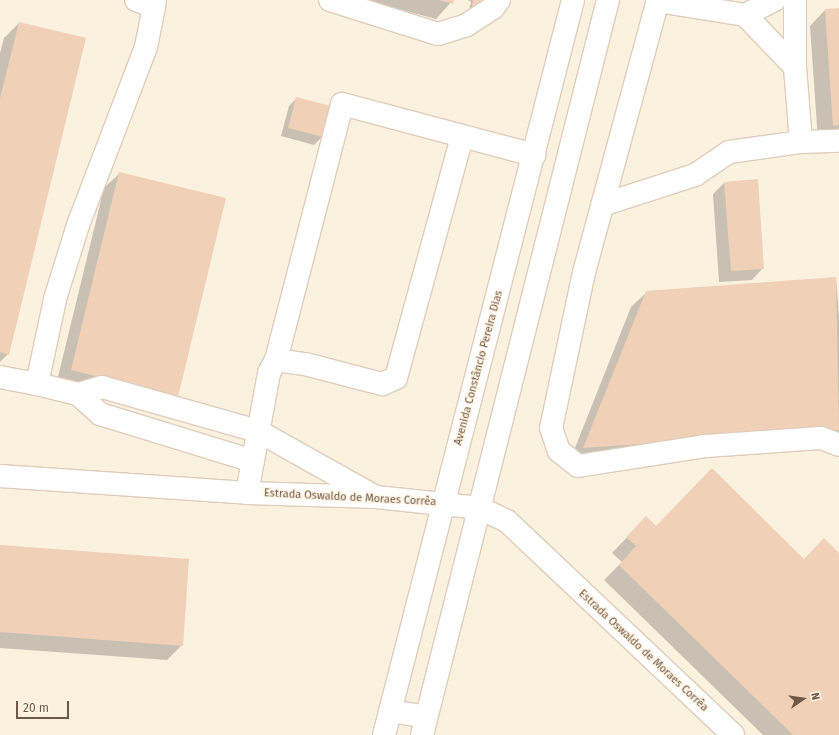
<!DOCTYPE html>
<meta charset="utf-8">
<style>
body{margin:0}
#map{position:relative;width:839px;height:735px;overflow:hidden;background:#fbf1df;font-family:"Fira Sans",sans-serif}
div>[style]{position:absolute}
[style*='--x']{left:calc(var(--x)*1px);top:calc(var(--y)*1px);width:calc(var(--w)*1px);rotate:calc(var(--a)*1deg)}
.shadow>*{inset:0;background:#0003}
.building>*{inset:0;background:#f0d0b7}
.roads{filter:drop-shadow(1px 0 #dfcdbb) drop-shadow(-1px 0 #dfcdbb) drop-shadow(0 1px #dfcdbb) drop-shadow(0 -1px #dfcdbb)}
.minor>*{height:22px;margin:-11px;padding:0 11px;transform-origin:11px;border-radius:11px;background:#fff}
span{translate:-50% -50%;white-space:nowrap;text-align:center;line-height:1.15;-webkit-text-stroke:3px #fff5e4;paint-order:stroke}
.street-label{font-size:11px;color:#705848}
.north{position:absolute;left:783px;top:679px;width:40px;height:40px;-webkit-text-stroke:3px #fff5e4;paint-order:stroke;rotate:77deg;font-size:11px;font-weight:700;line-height:16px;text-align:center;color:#705848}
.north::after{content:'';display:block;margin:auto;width:14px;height:18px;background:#705848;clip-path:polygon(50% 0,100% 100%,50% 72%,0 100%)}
.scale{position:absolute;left:16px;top:701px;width:53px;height:18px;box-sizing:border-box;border:2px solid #705848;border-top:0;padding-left:5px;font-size:12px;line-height:14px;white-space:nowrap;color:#705848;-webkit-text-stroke:3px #fff5e4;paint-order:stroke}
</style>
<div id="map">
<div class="shadow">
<i style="clip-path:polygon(364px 0,453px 0,436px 19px)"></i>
<i style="clip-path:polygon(468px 0,492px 0,480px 13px,469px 10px,471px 2px)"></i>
<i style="clip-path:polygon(839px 9px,839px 139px,818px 141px,810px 26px,825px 10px)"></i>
<i style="clip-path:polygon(19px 23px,8px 354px,0 362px,0 53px,4px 38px)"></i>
<i style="clip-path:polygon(297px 98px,329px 107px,322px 137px,314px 145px,281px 136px,289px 106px)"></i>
<i style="clip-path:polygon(120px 173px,177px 396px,56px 385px,104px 188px)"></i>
<i style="clip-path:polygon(725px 182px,763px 268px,752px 280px,719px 282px,713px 194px)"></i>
<i style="clip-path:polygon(836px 278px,839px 316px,839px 436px,569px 463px,631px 307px,647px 292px)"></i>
<i style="clip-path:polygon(656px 527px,804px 560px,839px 554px,839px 735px,763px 735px,604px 580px,622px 562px,612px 553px,631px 533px)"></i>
<i style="clip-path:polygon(0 546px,182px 645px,167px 660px,0 648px)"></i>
</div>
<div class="building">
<i style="clip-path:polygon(439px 0,454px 0,453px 4px)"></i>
<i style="clip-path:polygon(473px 0,487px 0,485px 10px,472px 6px)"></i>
<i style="clip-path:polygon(839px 8px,839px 125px,833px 126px,825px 9px)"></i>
<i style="clip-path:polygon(19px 22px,86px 38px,9px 355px,0 352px,0 98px)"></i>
<i style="clip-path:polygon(296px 97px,331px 106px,323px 137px,288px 128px)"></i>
<i style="clip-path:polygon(119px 172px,226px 198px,178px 397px,71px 370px)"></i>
<i style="clip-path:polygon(758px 179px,764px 269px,731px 271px,724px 182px)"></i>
<i style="clip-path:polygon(836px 277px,839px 430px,583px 448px,646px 291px)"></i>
<i style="clip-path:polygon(712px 468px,804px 559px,824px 538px,839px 553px,839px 735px,793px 735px,619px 565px,636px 546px,626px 537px,646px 516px,656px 526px)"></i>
<i style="clip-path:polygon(0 545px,189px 559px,183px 646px,0 632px)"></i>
</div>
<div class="roads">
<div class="minor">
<i style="--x:136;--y:0;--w:19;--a:21"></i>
<i style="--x:154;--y:7;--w:7;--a:-82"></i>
<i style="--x:330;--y:0;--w:113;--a:17.5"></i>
<i style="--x:438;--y:34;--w:28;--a:-17"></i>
<i style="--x:465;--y:26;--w:33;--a:-33"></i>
<i style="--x:493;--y:8;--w:10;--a:-53"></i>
<i style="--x:658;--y:0;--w:282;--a:105.2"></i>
<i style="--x:584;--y:272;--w:159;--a:101.9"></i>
<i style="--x:551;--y:428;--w:24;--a:71"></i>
<i style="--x:559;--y:451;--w:24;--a:38"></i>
<i style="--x:578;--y:466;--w:130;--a:-8.9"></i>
<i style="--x:706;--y:446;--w:115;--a:-4"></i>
<i style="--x:821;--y:438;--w:19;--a:21"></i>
<i style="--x:657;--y:1;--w:89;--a:9"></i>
<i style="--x:745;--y:15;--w:33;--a:-27"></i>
<i style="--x:745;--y:15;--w:72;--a:46.1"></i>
<i style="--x:801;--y:142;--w:38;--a:-2"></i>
<i style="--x:602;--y:205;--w:98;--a:-17.9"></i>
<i style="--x:695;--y:175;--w:41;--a:-34.1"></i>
<i style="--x:729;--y:152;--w:73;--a:-7.9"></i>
<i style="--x:801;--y:142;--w:75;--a:-94.6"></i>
<i style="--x:795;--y:67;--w:67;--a:-90"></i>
<i style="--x:276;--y:360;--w:264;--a:-75.5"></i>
<i style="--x:342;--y:104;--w:199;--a:14.9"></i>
<i style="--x:0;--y:377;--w:38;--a:11"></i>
<i style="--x:37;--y:384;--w:87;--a:-78"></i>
<i style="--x:55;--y:299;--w:77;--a:-72.7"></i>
<i style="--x:78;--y:225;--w:191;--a:-69.1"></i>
<i style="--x:146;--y:47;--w:41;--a:-78.7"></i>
<i style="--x:37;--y:384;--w:42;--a:13.7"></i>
<i style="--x:78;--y:394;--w:25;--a:-16"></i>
<i style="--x:102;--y:387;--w:162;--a:15.8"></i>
<i style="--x:258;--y:431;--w:133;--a:29.3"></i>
<i style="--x:78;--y:394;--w:30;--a:42"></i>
<i style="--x:100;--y:414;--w:160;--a:17.1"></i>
<i style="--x:0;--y:476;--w:248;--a:3.9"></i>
<i style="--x:247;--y:493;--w:129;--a:1.8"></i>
<i style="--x:376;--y:497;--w:105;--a:6"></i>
<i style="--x:480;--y:508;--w:30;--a:26"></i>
<i style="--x:507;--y:521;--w:311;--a:43.4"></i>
<i style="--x:247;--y:493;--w:122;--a:-79.6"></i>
<i style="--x:269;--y:373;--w:15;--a:-62"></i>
<i style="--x:276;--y:360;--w:29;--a:8"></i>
<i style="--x:305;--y:364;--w:80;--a:14.6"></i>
<i style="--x:382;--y:384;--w:15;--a:-23"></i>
<i style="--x:396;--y:378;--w:251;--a:-74.7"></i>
<i style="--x:390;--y:711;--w:36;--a:9"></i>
<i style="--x:384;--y:735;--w:759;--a:-75.58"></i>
<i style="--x:422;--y:735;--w:758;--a:-75.8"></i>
</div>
</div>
<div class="street-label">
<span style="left:479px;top:368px;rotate:-75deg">Avenida Constâncio Pereira Dias</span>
<span style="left:350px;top:498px;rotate:3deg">Estrada Oswaldo de Moraes Corrêa</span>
<span style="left:643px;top:651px;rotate:43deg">Estrada Oswaldo de Moraes Corrêa</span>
</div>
<div class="north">N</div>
<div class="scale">20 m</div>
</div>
